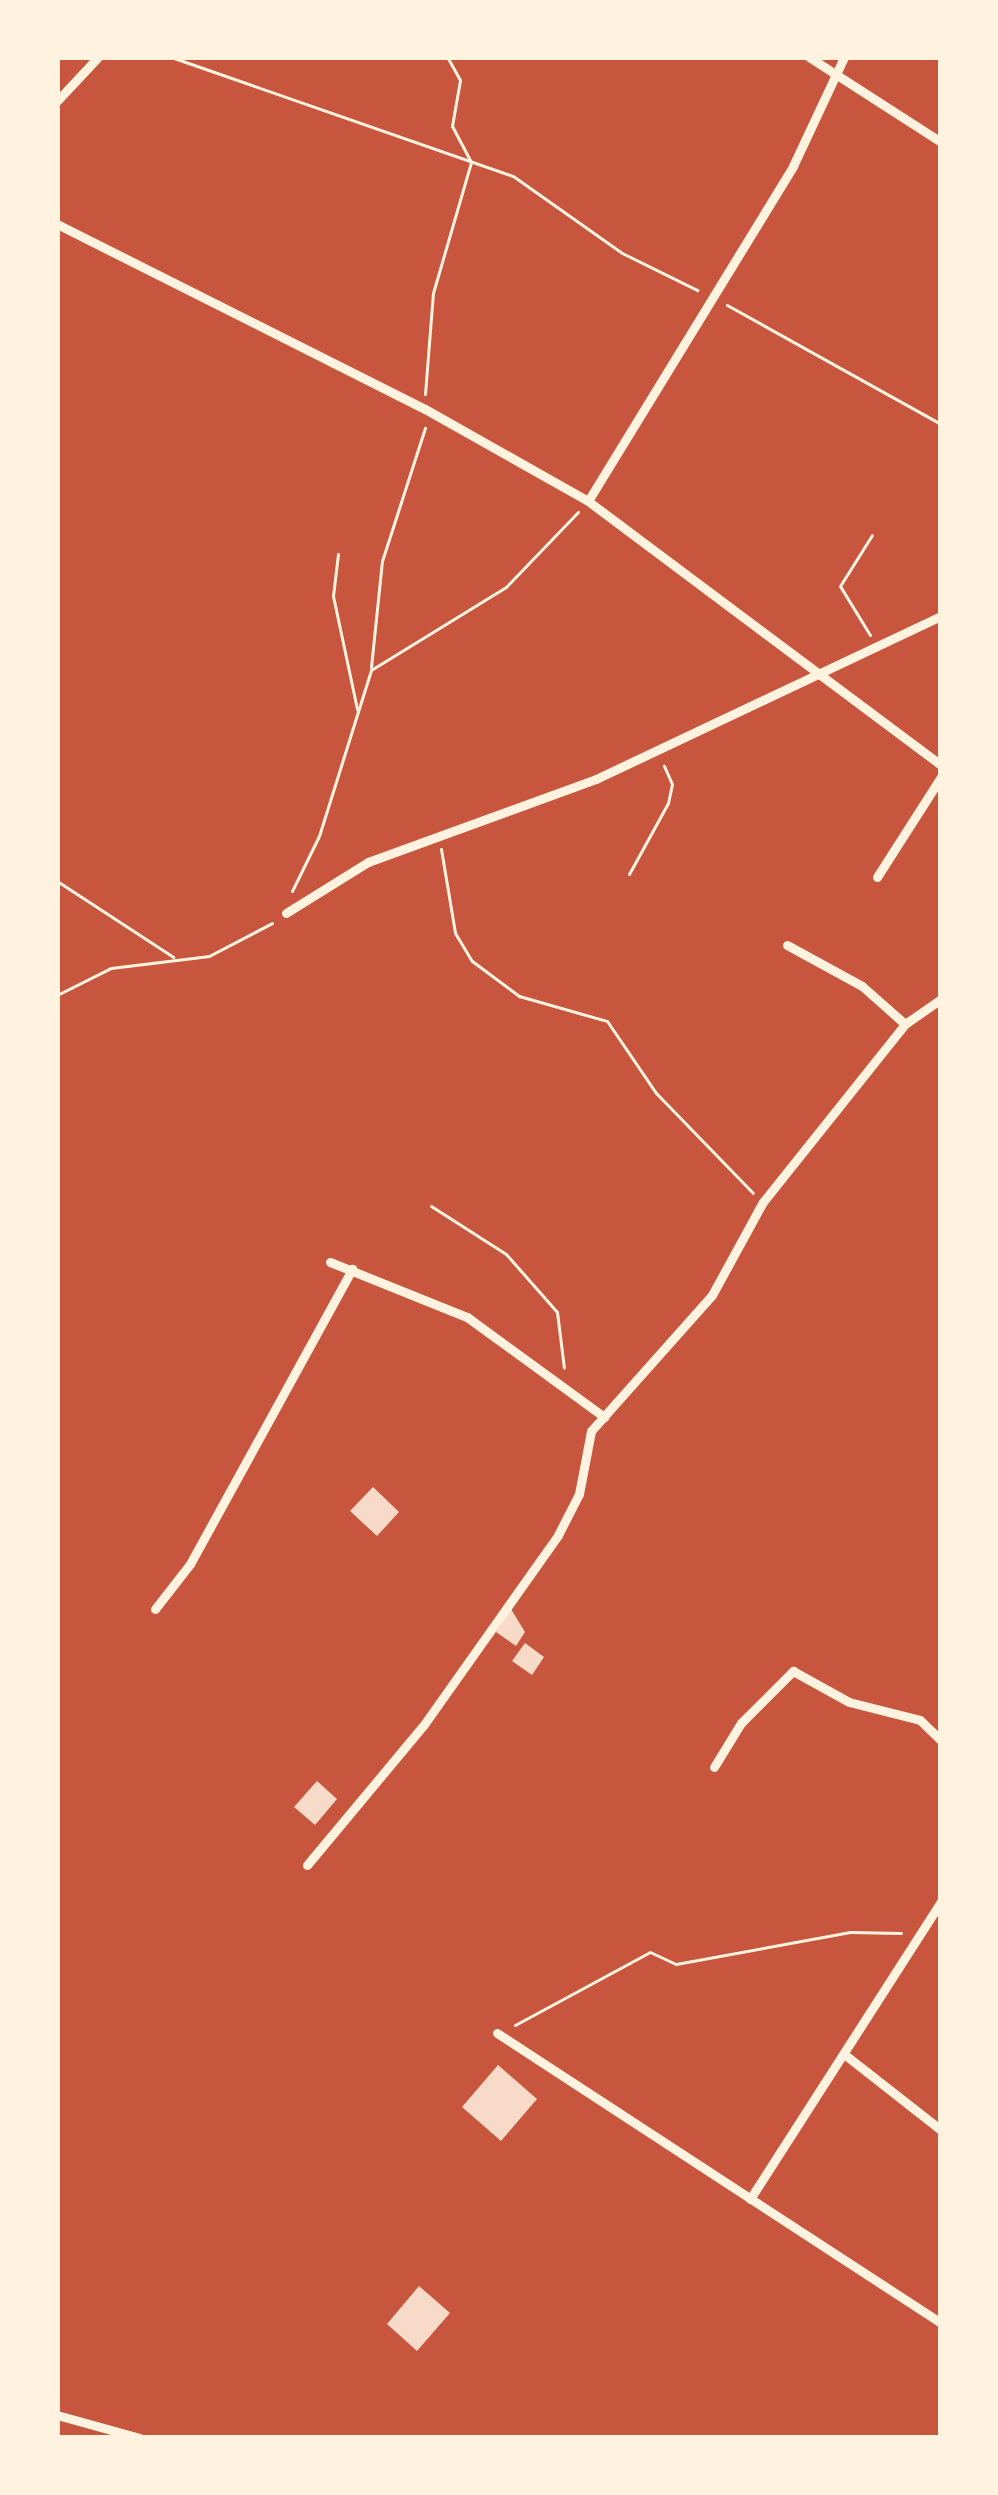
<!DOCTYPE html>
<style>
body{margin:0}
#map{position:relative;width:998px;height:2495px;overflow:hidden;background:#c8553d;font-family:"Fira Sans Condensed",sans-serif}
div>[style]{position:absolute}
[style*='--x']{left:calc(var(--x)*1px);top:calc(var(--y)*1px);width:calc(var(--w)*1px);rotate:calc(var(--a)*1deg)}
.building>*{inset:0;background:#f7dbc8}
.path>*{height:3px;margin:-1.5px;padding:0 1.5px;transform-origin:1.5px;border-radius:1.5px;background:#fff3e0}
.minor>*{height:9px;margin:-4.5px;padding:0 4.5px;transform-origin:4.5px;border-radius:4.5px;background:#fff3e0}
span{translate:-50% -50%;white-space:nowrap;text-align:center;line-height:1.15;-webkit-text-stroke:12px #fff3e0;paint-order:stroke}
.frame{position:absolute;inset:0;border:60px solid #fff3e0;pointer-events:none}
</style>
<div id="map">
<div class="building">
<i style="clip-path:polygon(373px 1487px,399px 1512px,377px 1536px,350px 1511px)"></i>
<i style="clip-path:polygon(511px 1609px,525px 1632px,516px 1646px,496px 1632px)"></i>
<i style="clip-path:polygon(525px 1643px,544px 1657px,532px 1675px,512px 1661px)"></i>
<i style="clip-path:polygon(317px 1781px,337px 1799px,315px 1825px,294px 1807px)"></i>
<i style="clip-path:polygon(498px 2065px,537px 2099px,501px 2141px,462px 2107px)"></i>
<i style="clip-path:polygon(419px 2286px,450px 2313px,417px 2351px,387px 2324px)"></i>
</div>
<div class="path">
<i style="--x:171;--y:57;--w:362;--a:19.2"></i>
<i style="--x:513;--y:176;--w:133;--a:35.2"></i>
<i style="--x:622;--y:253;--w:84;--a:26.3"></i>
<i style="--x:727;--y:305;--w:245;--a:29.1"></i>
<i style="--x:425;--y:394;--w:101;--a:-85.5"></i>
<i style="--x:433;--y:293;--w:136;--a:-73.8"></i>
<i style="--x:471;--y:162;--w:41;--a:-117.8"></i>
<i style="--x:452;--y:126;--w:47;--a:-80.1"></i>
<i style="--x:460;--y:80;--w:26;--a:-119"></i>
<i style="--x:338;--y:554;--w:42;--a:96.8"></i>
<i style="--x:333;--y:596;--w:116;--a:78"></i>
<i style="--x:870;--y:635;--w:57;--a:-121.5"></i>
<i style="--x:840;--y:586;--w:60;--a:-57.9"></i>
<i style="--x:371;--y:667;--w:107;--a:-84.1"></i>
<i style="--x:382;--y:561;--w:140;--a:-72.1"></i>
<i style="--x:441;--y:849;--w:85;--a:80.5"></i>
<i style="--x:455;--y:933;--w:33;--a:59"></i>
<i style="--x:472;--y:961;--w:59;--a:36.7"></i>
<i style="--x:519;--y:996;--w:91;--a:15.9"></i>
<i style="--x:607;--y:1021;--w:87;--a:55.8"></i>
<i style="--x:656;--y:1093;--w:139;--a:45.9"></i>
<i style="--x:629;--y:874;--w:81;--a:-61.2"></i>
<i style="--x:668;--y:803;--w:19;--a:-78"></i>
<i style="--x:672;--y:784;--w:20;--a:-114"></i>
<i style="--x:57;--y:881;--w:139;--a:33.2"></i>
<i style="--x:292;--y:891;--w:61;--a:-63.9"></i>
<i style="--x:319;--y:836;--w:174;--a:-72.6"></i>
<i style="--x:371;--y:670;--w:158;--a:-31.6"></i>
<i style="--x:506;--y:587;--w:104;--a:-46.2"></i>
<i style="--x:57;--y:995;--w:60;--a:-26.6"></i>
<i style="--x:111;--y:968;--w:99;--a:-7"></i>
<i style="--x:209;--y:956;--w:71;--a:-27.6"></i>
<i style="--x:431;--y:1206;--w:89;--a:32.6"></i>
<i style="--x:506;--y:1254;--w:77;--a:48.7"></i>
<i style="--x:557;--y:1312;--w:56;--a:82.9"></i>
<i style="--x:515;--y:2025;--w:153;--a:-28.4"></i>
<i style="--x:650;--y:1952;--w:29;--a:25"></i>
<i style="--x:676;--y:1964;--w:177;--a:-10.4"></i>
<i style="--x:850;--y:1932;--w:51;--a:1.1"></i>
</div>
<div class="minor">
<i style="--x:809;--y:57;--w:157;--a:32.8"></i>
<i style="--x:57;--y:101;--w:60;--a:-47"></i>
<i style="--x:57;--y:224;--w:412;--a:26.7"></i>
<i style="--x:425;--y:409;--w:187;--a:29.4"></i>
<i style="--x:588;--y:501;--w:441;--a:36.8"></i>
<i style="--x:588;--y:501;--w:393;--a:-58.5"></i>
<i style="--x:793;--y:166;--w:120;--a:-64.9"></i>
<i style="--x:877;--y:877;--w:119;--a:-57.4"></i>
<i style="--x:286;--y:913;--w:97;--a:-31.9"></i>
<i style="--x:368;--y:862;--w:243;--a:-20"></i>
<i style="--x:596;--y:779;--w:382;--a:-25.3"></i>
<i style="--x:787;--y:945;--w:85;--a:28.7"></i>
<i style="--x:862;--y:986;--w:57;--a:41.5"></i>
<i style="--x:330;--y:1262;--w:148;--a:21.9"></i>
<i style="--x:467;--y:1317;--w:170;--a:36.1"></i>
<i style="--x:155;--y:1609;--w:57;--a:-52.1"></i>
<i style="--x:190;--y:1564;--w:337;--a:-61.2"></i>
<i style="--x:714;--y:1767;--w:52;--a:-58.5"></i>
<i style="--x:741;--y:1723;--w:74;--a:-45"></i>
<i style="--x:793;--y:1671;--w:64;--a:29"></i>
<i style="--x:849;--y:1702;--w:73;--a:14.2"></i>
<i style="--x:920;--y:1720;--w:29;--a:44"></i>
<i style="--x:307;--y:1865;--w:181;--a:-50.2"></i>
<i style="--x:423;--y:1726;--w:234;--a:-54.7"></i>
<i style="--x:558;--y:1535;--w:46;--a:-62.9"></i>
<i style="--x:579;--y:1494;--w:64;--a:-79.2"></i>
<i style="--x:591;--y:1431;--w:182;--a:-48.3"></i>
<i style="--x:712;--y:1295;--w:106;--a:-61.3"></i>
<i style="--x:763;--y:1202;--w:228;--a:-51.4"></i>
<i style="--x:905;--y:1024;--w:44;--a:-34.8"></i>
<i style="--x:497;--y:2033;--w:530;--a:33.15"></i>
<i style="--x:844;--y:2054;--w:123;--a:38.1"></i>
<i style="--x:750;--y:2199;--w:354;--a:-57.3"></i>
<i style="--x:57;--y:2415;--w:86;--a:15.5"></i>
</div>
<div class="frame"></div>
</div>
